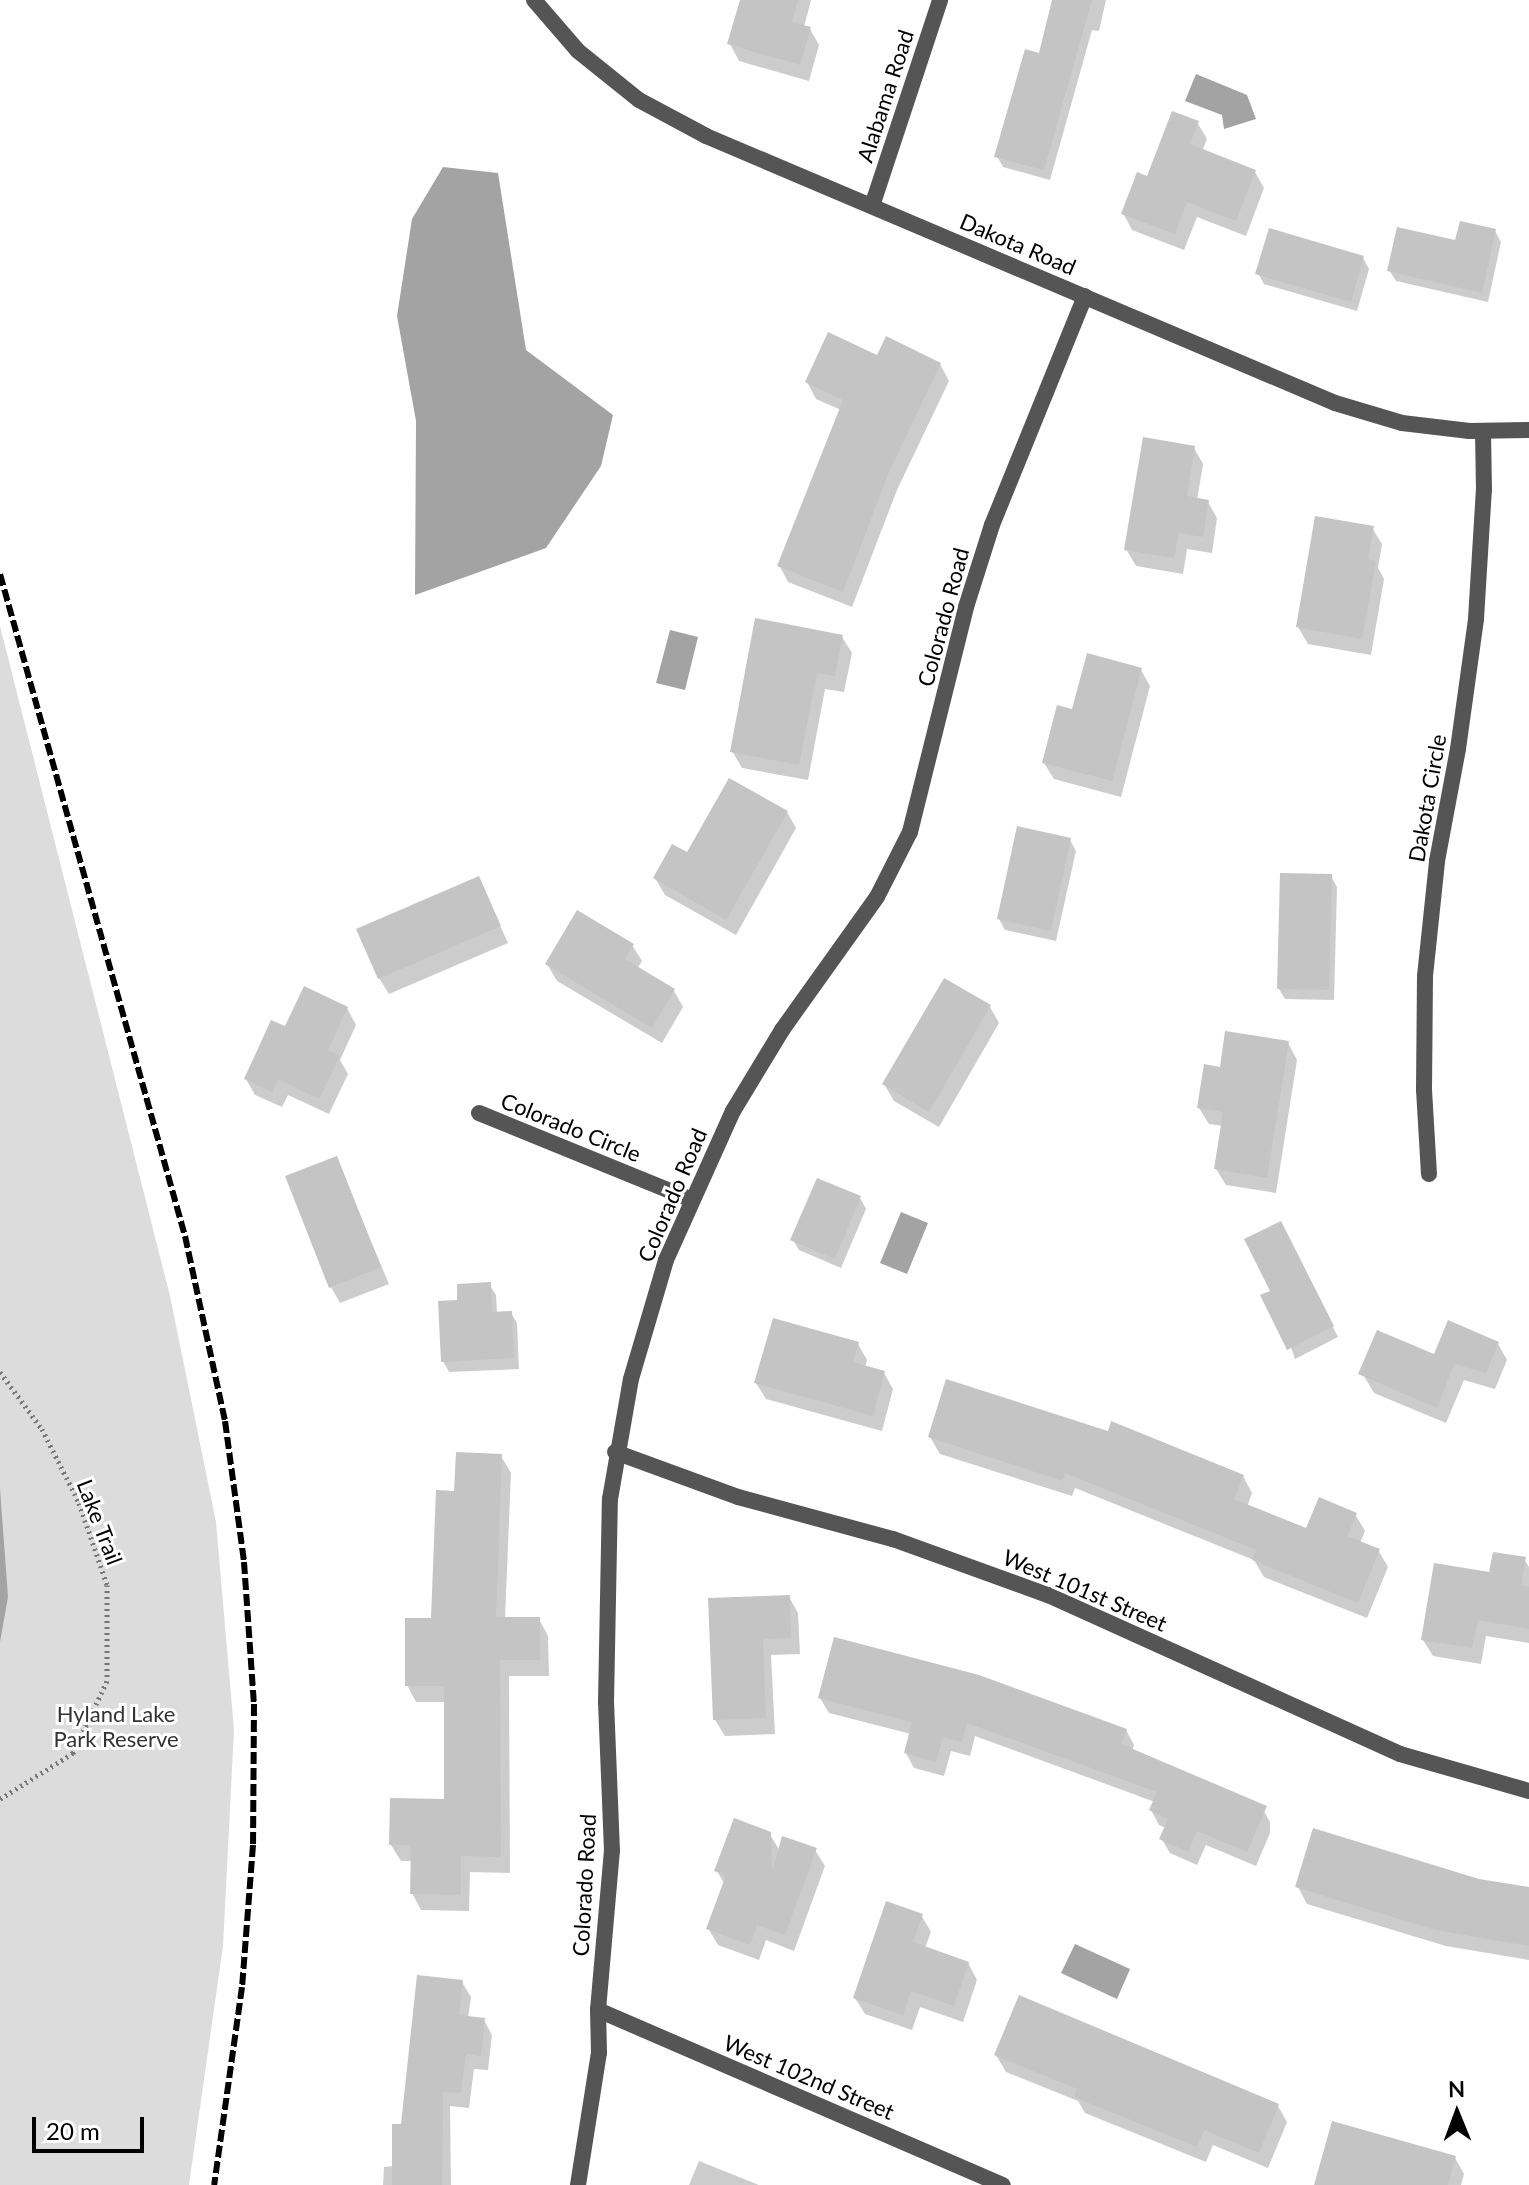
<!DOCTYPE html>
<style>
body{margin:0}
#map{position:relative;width:1529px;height:2185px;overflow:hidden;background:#fff;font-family:Lato,sans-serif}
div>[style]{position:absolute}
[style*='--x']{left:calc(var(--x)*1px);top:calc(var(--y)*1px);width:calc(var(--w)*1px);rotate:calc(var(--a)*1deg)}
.green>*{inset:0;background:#dcdcdc}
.water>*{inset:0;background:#a3a3a3}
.shadow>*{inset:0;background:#0003}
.building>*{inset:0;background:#c4c4c4}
.path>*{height:5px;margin-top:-2.5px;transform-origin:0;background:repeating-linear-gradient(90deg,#777 0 2px,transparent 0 6px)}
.minor>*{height:16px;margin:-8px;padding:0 8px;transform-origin:8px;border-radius:8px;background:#555}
.rail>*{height:6px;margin-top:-3px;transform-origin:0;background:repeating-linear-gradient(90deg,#000 0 12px,transparent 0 16px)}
span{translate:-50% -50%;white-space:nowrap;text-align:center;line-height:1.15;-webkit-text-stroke:6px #fff;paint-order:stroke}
.street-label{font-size:22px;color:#000}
.park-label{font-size:22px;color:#333}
.north{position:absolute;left:1417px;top:2073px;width:80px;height:80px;-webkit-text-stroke:6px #fff;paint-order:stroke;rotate:359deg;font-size:22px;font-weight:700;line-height:32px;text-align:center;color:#000}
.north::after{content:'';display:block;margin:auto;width:28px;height:36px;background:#000;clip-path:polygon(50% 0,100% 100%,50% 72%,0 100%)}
.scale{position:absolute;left:32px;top:2117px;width:112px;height:36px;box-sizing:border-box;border:4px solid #000;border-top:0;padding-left:10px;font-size:24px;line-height:28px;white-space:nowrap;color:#000;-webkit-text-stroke:6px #fff;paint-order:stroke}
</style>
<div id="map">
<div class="green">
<i style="clip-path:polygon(0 626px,170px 1296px,216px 1522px,234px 1730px,223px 1946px,189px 2185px,0 2185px)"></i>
</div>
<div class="water">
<i style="clip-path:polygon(1196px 74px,1247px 95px,1256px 119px,1224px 129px,1222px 115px,1185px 101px)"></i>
<i style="clip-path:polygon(443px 167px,498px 173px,526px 350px,613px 415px,601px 466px,546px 548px,415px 595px,416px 421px,397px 316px,412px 219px)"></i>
<i style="clip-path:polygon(670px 630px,698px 637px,685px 690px,656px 683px)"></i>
<i style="clip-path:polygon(901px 1212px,928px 1223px,907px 1274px,880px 1263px)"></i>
<i style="clip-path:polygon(0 1489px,8px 1597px,0 1642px)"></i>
<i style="clip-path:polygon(1075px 1944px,1130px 1969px,1117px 1999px,1061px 1973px)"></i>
</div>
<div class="shadow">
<i style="clip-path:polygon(742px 0,811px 0,804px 27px,810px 29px,819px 45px,809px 81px,739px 61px,730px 44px)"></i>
<i style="clip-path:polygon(1054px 0,1106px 0,1099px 31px,1092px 30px,1050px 180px,1003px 167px,997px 156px,1040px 56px)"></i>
<i style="clip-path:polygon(1197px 122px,1207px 139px,1202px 151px,1255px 172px,1264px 188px,1246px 236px,1197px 217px,1184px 250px,1132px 230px,1123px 213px)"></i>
<i style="clip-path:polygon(1495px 231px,1501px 242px,1488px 302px,1396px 281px,1389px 270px,1457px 242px)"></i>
<i style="clip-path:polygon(1363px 258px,1369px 269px,1357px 311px,1264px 284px,1258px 273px)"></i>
<i style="clip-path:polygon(878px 358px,940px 364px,949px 381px,897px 490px,852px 607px,788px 582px,779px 565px,841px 410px,816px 399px,807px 382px)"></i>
<i style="clip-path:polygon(1194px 448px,1203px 464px,1197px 500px,1208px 502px,1217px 518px,1212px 553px,1187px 549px,1183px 574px,1136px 566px,1126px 549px)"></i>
<i style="clip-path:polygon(1372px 528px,1382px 544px,1378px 568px,1384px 579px,1371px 655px,1308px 644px,1298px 627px)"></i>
<i style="clip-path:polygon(842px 637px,852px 653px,844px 692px,825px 689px,808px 780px,742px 768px,732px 751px)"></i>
<i style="clip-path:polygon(1141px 670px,1150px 686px,1121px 797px,1054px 779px,1044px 763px,1074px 712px)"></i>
<i style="clip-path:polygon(787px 812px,796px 828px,736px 935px,665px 895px,655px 878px,688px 854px)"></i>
<i style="clip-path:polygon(1070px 840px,1076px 851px,1056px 941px,1005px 930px,999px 919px)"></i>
<i style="clip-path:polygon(1331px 876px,1337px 887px,1334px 1000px,1285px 999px,1279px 989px)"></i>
<i style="clip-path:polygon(478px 878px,508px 943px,389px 994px,379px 978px)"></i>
<i style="clip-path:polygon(632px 945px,642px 961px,637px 969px,674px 991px,683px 1007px,662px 1043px,557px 981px,547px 964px)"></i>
<i style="clip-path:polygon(990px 1007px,999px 1023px,939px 1127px,894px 1101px,884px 1084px)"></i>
<i style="clip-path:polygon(347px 1008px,356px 1025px,340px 1060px,348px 1074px,329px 1114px,288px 1095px,282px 1107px,255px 1095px,246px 1079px,286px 1029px)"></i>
<i style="clip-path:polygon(1288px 1043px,1297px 1060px,1276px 1193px,1226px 1185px,1216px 1169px,1223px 1126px,1209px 1124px,1199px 1108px,1221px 1069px)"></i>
<i style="clip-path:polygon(336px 1158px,389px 1284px,340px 1303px,331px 1287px)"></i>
<i style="clip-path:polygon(860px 1198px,866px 1209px,841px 1268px,799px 1250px,793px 1240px)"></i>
<i style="clip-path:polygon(1286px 1234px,1338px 1337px,1295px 1359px,1272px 1292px)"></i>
<i style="clip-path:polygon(489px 1284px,496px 1295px,497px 1313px,511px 1313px,517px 1323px,519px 1369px,449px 1372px,443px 1361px,460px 1302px)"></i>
<i style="clip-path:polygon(858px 1344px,867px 1360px,865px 1368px,884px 1373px,893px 1389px,882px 1431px,766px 1399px,756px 1383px)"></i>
<i style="clip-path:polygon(1498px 1344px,1507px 1360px,1495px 1389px,1464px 1380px,1446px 1423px,1374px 1393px,1364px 1376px)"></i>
<i style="clip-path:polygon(930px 1437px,1243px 1476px,1252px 1493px,1247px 1507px,1307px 1531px,1355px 1514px,1365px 1531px,1360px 1543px,1378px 1550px,1388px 1567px,1367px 1618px,1264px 1577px,1254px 1560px,1075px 1488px,1072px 1496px,940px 1454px)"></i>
<i style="clip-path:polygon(501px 1456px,511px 1473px,505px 1619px,539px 1619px,548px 1636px,549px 1676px,509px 1676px,510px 1873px,470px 1872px,469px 1911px,421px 1910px,412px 1893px,412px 1861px,401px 1861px,391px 1845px,446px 1801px,446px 1702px,416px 1702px,407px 1685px,433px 1620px,456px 1494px)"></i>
<i style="clip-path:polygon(1524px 1559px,1529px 1567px,1529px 1643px,1486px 1636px,1481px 1664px,1433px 1656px,1423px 1640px,1491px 1574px)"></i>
<i style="clip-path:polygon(789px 1597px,798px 1613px,800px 1654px,771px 1655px,775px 1734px,725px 1736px,715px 1720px,710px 1600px)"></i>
<i style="clip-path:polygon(820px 1698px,1126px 1730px,1134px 1745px,1132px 1751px,1261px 1806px,1270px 1822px,1270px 1833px,1256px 1866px,1206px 1845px,1197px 1865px,1170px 1853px,1161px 1838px,1166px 1828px,1159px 1825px,1151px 1810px,1155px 1802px,975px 1736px,970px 1756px,951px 1751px,944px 1776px,914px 1768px,906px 1753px,911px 1734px,829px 1713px)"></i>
<i style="clip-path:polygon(769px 1833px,780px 1851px,815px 1850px,825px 1866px,794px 1951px,766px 1940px,759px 1960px,718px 1945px,708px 1928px,725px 1885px,717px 1871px)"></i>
<i style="clip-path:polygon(1479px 1881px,1529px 1889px,1529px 1960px,1446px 1946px,1307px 1904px,1298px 1887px)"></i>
<i style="clip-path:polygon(921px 1915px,931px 1932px,925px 1948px,968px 1963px,977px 1980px,963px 2022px,920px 2007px,912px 2030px,865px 2014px,855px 1998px)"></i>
<i style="clip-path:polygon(462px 1982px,471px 1997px,468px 2018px,484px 2020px,492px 2035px,488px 2070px,474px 2069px,469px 2108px,450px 2106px,451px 2185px,383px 2185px,384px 2167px,394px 2166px,402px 2126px)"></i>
<i style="clip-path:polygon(996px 2055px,1278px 2106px,1287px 2122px,1268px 2168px,1213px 2145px,1206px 2162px,1085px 2113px,1078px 2101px,1006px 2072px)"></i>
<i style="clip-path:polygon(1455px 2158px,1464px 2174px,1461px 2185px,1316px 2185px)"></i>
<i style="clip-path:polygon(699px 2161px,759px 2185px,689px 2185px)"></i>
</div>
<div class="building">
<i style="clip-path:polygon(740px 0,798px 0,792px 22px,811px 27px,800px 65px,727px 44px)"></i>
<i style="clip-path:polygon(1052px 0,1092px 0,1044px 170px,994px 157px,1025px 49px,1039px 53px)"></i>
<i style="clip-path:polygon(1172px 111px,1199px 121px,1190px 144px,1256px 170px,1236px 221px,1187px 202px,1175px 234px,1121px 214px,1137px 172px,1147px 176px)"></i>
<i style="clip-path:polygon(1460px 221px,1496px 229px,1482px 293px,1387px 271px,1397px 227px,1455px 240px)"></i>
<i style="clip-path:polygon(1269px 228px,1364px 256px,1351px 302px,1255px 274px)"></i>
<i style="clip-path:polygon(828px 332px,877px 355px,886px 336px,941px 363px,889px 472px,843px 592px,777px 566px,843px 400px,805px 382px)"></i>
<i style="clip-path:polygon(1143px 437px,1195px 446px,1187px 496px,1209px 500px,1203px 537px,1179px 533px,1174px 558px,1124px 550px)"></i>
<i style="clip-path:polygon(1315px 516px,1374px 526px,1368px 559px,1376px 561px,1362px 639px,1296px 627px)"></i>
<i style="clip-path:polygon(755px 618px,843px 635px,835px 676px,817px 673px,799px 765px,730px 752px)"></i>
<i style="clip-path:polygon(1087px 653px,1142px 668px,1112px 781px,1042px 763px,1057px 705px,1072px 709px)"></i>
<i style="clip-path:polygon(729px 778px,788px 811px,726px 920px,653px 878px,672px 844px,687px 852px)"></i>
<i style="clip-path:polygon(1017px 826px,1071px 838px,1051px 931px,997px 919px)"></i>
<i style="clip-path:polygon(1280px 873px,1332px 874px,1329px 990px,1277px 989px)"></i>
<i style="clip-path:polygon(479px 876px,501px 926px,378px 979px,356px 929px)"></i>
<i style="clip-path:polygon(577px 910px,634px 944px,625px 959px,675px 989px,652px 1028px,545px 964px)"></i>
<i style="clip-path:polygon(944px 978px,991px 1005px,929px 1112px,882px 1084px)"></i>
<i style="clip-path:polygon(304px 986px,348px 1007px,328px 1050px,340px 1056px,319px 1099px,278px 1079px,272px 1092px,244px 1079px,271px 1020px,285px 1026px)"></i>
<i style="clip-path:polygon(1225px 1031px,1289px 1041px,1267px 1178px,1214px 1169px,1223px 1112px,1197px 1108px,1204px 1064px,1220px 1067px)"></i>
<i style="clip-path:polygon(337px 1156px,381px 1267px,329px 1288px,285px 1176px)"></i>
<i style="clip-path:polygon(817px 1178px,861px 1196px,835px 1259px,790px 1240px)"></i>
<i style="clip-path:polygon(1281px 1221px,1334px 1326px,1287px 1350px,1260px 1295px,1270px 1291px,1244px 1239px)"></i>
<i style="clip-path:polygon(491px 1282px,492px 1312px,512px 1311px,514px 1358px,441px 1362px,438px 1301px,457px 1300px,457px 1284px)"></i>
<i style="clip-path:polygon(773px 1318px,859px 1342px,853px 1362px,885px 1371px,873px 1416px,754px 1383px)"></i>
<i style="clip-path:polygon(1448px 1320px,1499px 1342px,1486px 1373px,1454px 1364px,1437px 1408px,1358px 1374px,1377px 1330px,1434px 1354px)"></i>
<i style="clip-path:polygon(946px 1379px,1108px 1431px,1111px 1421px,1244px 1475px,1234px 1499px,1306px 1528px,1319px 1497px,1357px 1513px,1347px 1536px,1380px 1549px,1358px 1603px,1252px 1560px,1256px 1550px,1065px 1473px,1063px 1481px,928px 1437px)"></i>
<i style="clip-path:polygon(456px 1452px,502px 1454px,496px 1617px,540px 1617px,540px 1660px,500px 1660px,501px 1857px,461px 1856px,461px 1895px,410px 1894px,411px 1845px,389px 1845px,390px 1798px,444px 1799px,444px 1686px,405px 1686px,405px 1618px,431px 1618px,436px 1490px,454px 1491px)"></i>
<i style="clip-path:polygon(1493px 1552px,1526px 1557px,1521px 1585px,1529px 1587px,1529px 1629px,1478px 1620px,1472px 1648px,1421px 1640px,1434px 1563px,1489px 1572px)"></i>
<i style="clip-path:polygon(790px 1595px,791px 1638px,763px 1639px,766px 1718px,713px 1720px,708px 1598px)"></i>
<i style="clip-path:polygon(834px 1637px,979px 1675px,1127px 1729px,1121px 1744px,1267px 1806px,1247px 1852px,1197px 1831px,1188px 1852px,1159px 1839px,1168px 1819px,1149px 1810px,1157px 1792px,967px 1723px,962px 1742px,943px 1737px,936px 1762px,904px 1753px,912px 1722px,818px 1698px)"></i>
<i style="clip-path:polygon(734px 1818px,771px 1832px,772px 1872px,782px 1836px,817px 1848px,785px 1935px,757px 1925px,750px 1945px,706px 1929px,726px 1875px,714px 1871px)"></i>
<i style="clip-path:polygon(1313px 1828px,1479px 1879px,1529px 1887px,1529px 1946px,1435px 1930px,1295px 1887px)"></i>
<i style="clip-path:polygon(886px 1901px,923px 1914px,913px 1942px,969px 1962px,954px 2006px,911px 1991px,903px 2015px,853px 1998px)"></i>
<i style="clip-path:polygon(417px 1975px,463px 1980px,459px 2015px,485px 2018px,481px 2056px,466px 2054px,461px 2093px,443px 2092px,442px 2185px,392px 2185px,392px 2124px,401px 2124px)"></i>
<i style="clip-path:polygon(1019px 1995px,1279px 2104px,1259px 2153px,1204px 2130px,1197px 2147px,1074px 2097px,1077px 2089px,994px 2055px)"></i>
<i style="clip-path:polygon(1332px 2121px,1456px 2156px,1448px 2185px,1314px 2185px)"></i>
</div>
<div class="path">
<i style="--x:0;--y:1372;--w:71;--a:53.6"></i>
<i style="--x:42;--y:1429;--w:83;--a:63.4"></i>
<i style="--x:79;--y:1503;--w:87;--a:71.1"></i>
<i style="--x:107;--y:1585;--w:96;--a:90"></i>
<i style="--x:107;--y:1681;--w:80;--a:115.3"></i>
<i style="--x:73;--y:1753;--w:86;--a:147.8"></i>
</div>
<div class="minor">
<i style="--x:534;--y:0;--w:67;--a:49.2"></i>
<i style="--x:578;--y:51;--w:78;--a:38.8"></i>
<i style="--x:639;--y:100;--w:76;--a:28.2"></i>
<i style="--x:706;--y:136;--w:683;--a:23"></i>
<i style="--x:1335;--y:403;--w:70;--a:16.6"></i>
<i style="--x:1402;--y:423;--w:68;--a:6.7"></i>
<i style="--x:1470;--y:431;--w:59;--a:-1"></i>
<i style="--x:872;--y:206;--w:217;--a:-71.7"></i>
<i style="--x:479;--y:1113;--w:230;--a:22.2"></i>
<i style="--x:1429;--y:1174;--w:84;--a:-93.4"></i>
<i style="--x:1424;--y:1090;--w:114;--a:-89.5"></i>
<i style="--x:1425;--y:976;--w:116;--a:-84"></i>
<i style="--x:1437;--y:861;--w:114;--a:-79.4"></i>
<i style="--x:1458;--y:749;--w:131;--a:-82.1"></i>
<i style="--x:1476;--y:619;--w:129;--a:-86.5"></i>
<i style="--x:1484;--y:490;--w:59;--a:-91"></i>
<i style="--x:615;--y:1452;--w:131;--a:20.1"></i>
<i style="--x:738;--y:1497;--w:161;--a:15.2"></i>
<i style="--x:893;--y:1539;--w:165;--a:19.9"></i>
<i style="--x:1048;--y:1595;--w:386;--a:24.3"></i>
<i style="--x:1400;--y:1754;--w:134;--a:16"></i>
<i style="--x:598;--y:2010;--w:441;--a:23.4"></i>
<i style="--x:578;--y:2185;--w:134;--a:-81"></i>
<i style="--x:599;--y:2053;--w:43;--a:-91.3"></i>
<i style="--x:598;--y:2010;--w:160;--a:-85"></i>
<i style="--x:612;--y:1851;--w:149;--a:-92.3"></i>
<i style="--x:606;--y:1702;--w:203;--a:-88.9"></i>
<i style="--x:610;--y:1499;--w:122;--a:-80.1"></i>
<i style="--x:631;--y:1379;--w:124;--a:-73.6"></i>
<i style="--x:666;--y:1260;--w:163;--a:-65.8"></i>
<i style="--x:733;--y:1111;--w:95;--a:-58.8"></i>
<i style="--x:782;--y:1030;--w:163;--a:-54.5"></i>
<i style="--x:877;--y:897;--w:73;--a:-63.1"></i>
<i style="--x:910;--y:832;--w:232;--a:-76"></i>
<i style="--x:966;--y:607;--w:86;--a:-72.4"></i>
<i style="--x:992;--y:525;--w:247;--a:-67.9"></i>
</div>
<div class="rail">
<i style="--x:0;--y:574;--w:687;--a:74.39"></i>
<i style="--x:185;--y:1236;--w:189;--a:77.8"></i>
<i style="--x:225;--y:1421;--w:142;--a:82.3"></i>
<i style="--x:244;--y:1562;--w:142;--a:86"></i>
<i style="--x:254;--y:1704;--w:141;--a:90.4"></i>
<i style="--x:253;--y:1845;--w:142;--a:94.4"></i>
<i style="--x:242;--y:1987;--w:200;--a:98"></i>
</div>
<div class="street-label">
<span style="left:885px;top:96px;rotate:-72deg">Alabama Road</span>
<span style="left:1018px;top:244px;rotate:23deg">Dakota Road</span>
<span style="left:943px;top:617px;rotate:-75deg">Colorado Road</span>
<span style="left:1427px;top:798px;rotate:-80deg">Dakota Circle</span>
<span style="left:571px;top:1127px;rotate:22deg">Colorado Circle</span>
<span style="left:672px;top:1195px;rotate:-67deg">Colorado Road</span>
<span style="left:100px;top:1522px;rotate:69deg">Lake Trail</span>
<span style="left:1085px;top:1590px;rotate:23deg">West 101st Street</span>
<span style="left:584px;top:1885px;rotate:-87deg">Colorado Road</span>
<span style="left:809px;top:2077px;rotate:23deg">West 102nd Street</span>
</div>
<div class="park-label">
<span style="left:116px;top:1726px">Hyland Lake<br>Park Reserve</span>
</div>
<div class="north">N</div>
<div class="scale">20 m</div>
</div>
